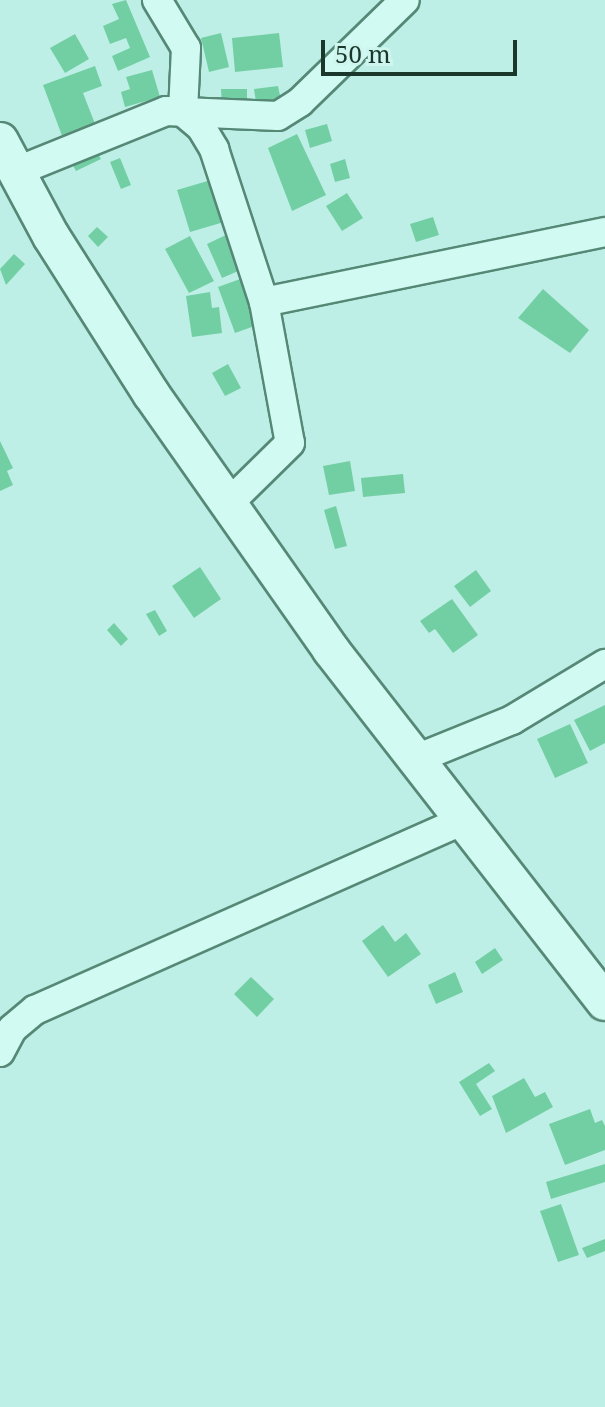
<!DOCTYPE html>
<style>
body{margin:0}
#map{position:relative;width:605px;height:1407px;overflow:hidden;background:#beefe6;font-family:"Noto Serif",serif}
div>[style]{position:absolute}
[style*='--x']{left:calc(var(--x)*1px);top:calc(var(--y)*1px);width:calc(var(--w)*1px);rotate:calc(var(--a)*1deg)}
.building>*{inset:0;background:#72cfa3}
.roads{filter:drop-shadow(2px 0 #568876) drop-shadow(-2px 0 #568876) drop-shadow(0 2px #568876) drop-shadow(0 -2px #568876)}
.minor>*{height:28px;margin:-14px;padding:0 14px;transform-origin:14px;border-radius:14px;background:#d1faf2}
.tertiary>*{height:36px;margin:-18px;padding:0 18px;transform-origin:18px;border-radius:18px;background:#d1faf2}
span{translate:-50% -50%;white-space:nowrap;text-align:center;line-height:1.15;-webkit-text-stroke:8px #cef6ef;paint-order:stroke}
.scale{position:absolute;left:321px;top:40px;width:196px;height:36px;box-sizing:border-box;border:4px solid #1b372c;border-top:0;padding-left:10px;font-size:24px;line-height:28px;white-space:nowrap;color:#1b372c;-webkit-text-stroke:6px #cef6ef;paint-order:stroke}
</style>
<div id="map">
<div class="building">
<i style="clip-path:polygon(126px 0,150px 57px,118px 71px,112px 56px,130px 48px,126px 38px,110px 44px,103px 26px,119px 19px,112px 4px)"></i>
<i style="clip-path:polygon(221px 33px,229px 67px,209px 72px,201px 38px)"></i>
<i style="clip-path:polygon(279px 33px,283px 67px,235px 72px,232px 38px)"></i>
<i style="clip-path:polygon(75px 34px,89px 59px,65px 73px,50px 48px)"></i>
<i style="clip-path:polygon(95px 66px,102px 86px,83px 93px,97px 129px,64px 141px,43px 85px)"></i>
<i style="clip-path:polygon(152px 70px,160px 97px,125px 107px,121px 92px,130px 89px,126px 77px)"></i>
<i style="clip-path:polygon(278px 86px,282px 105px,257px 109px,254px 89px)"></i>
<i style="clip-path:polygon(221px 89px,247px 89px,247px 108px,222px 108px)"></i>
<i style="clip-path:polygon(327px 124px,332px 141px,310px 148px,305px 130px)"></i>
<i style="clip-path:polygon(297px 134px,326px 195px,292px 211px,268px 148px)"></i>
<i style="clip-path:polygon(93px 144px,101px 159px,76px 171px,68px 156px)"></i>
<i style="clip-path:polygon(120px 158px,131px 185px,121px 189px,110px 162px)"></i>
<i style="clip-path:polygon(345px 159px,350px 178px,335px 182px,330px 164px)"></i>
<i style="clip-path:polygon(211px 180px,224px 222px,190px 232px,177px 190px)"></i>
<i style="clip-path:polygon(347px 193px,363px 218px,342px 231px,326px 206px)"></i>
<i style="clip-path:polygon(433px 217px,439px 235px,416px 242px,410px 224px)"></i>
<i style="clip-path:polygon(97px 227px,108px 237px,98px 247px,88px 236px)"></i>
<i style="clip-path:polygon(228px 234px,243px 269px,222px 278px,207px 244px)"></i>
<i style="clip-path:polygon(190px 236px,214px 281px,189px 293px,165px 249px)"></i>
<i style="clip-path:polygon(14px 254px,25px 264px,6px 285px,0 269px)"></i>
<i style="clip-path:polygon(243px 278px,260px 324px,235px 333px,218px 287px)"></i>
<i style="clip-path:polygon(543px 289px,589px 330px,570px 353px,518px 318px)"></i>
<i style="clip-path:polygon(210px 292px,212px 308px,219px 307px,222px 333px,192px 337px,186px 296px)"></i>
<i style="clip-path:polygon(228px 364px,241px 388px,225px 396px,212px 373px)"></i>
<i style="clip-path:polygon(0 441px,13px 468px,7px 471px,13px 485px,0 491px)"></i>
<i style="clip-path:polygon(350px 461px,355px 491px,329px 495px,323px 466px)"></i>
<i style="clip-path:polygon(403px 474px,405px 493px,363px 497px,361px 478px)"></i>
<i style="clip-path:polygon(336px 506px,347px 546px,335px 549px,324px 510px)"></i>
<i style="clip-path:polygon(200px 567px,221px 599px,194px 618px,172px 586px)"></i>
<i style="clip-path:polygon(476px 570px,491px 591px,470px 607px,454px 586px)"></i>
<i style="clip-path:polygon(452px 599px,478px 635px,453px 653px,435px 629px,429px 633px,420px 621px)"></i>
<i style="clip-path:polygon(155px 610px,167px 631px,159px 636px,146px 614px)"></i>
<i style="clip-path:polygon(114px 623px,128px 639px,121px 646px,107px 630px)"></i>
<i style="clip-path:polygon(605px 705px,605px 743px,590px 751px,574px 720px)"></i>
<i style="clip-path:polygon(570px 724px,588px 763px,555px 778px,537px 739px)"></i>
<i style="clip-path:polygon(383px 925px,395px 942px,406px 933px,421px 954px,388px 977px,362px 941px)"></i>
<i style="clip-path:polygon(495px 948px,503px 960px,482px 974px,475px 962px)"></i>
<i style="clip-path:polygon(455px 972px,463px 992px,436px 1004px,428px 985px)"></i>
<i style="clip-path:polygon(251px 977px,274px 999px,257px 1017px,234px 994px)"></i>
<i style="clip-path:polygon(489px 1063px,495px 1071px,476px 1084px,492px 1109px,480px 1116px,459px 1082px)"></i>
<i style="clip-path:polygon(524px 1078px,535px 1097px,545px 1092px,553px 1107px,506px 1133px,492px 1096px)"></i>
<i style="clip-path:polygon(590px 1109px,595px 1123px,602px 1120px,605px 1126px,605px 1150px,565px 1165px,549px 1124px)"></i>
<i style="clip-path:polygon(605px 1164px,605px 1182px,551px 1199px,546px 1182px)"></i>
<i style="clip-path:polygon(561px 1204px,579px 1255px,558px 1262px,540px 1211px)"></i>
<i style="clip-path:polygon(605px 1239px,605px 1251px,587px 1258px,582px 1248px)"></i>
</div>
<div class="roads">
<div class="minor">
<i style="--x:157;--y:0;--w:56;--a:58.9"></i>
<i style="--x:186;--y:48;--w:64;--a:92.7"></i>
<i style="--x:183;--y:112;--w:95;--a:2.4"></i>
<i style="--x:278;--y:116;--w:26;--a:-32"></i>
<i style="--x:300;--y:102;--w:146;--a:-44.2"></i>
<i style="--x:15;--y:172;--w:163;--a:-22"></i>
<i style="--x:166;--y:111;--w:17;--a:3"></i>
<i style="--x:183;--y:112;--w:23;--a:40"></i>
<i style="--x:201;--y:127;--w:26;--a:59"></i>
<i style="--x:214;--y:149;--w:161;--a:71.9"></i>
<i style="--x:264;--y:302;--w:143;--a:79.6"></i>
<i style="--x:290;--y:443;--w:86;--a:135.5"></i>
<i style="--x:264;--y:302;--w:348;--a:-11.6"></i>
<i style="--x:416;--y:759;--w:104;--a:-22.1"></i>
<i style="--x:512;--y:720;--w:109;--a:-31.1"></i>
<i style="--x:0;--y:1052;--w:26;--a:-62"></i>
<i style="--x:12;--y:1029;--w:30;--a:-40"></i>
<i style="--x:35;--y:1010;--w:468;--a:-23.9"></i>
</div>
<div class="tertiary">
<i style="--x:0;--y:141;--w:108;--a:61.8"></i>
<i style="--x:51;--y:236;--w:188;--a:57.6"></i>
<i style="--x:152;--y:395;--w:312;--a:54.9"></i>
<i style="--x:331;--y:650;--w:446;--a:52.1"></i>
</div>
</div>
<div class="scale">50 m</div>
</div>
